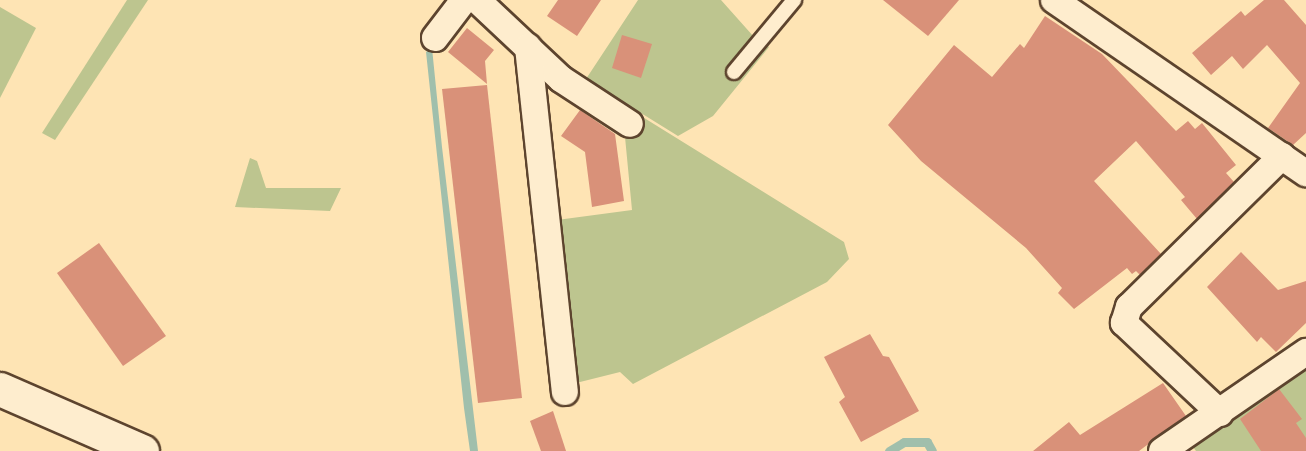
<!DOCTYPE html>
<style>
body{margin:0}
#map{position:relative;width:1306px;height:451px;overflow:hidden;background:#fee4b4;font-family:"Libre Caslon Text",serif}
div>[style]{position:absolute}
[style*='--x']{left:calc(var(--x)*1px);top:calc(var(--y)*1px);width:calc(var(--w)*1px);rotate:calc(var(--a)*1deg)}
.green>*{inset:0;background:#bdc58f}
.water>*{inset:0;background:#a0bfac}
.stream>*{height:9px;margin:-4.5px;padding:0 4.5px;transform-origin:4.5px;border-radius:4.5px;background:#a0bfac}
.building>*{inset:0;background:#d99179}
.roads{filter:drop-shadow(2px 0 #5d442e) drop-shadow(-2px 0 #5d442e) drop-shadow(0 2px #5d442e) drop-shadow(0 -2px #5d442e)}
.service>*{height:14px;margin:-7px;padding:0 7px;transform-origin:7px;border-radius:7px;background:#feedce}
.minor>*{height:26px;margin:-13px;padding:0 13px;transform-origin:13px;border-radius:13px;background:#feedce}
.tertiary>*{height:33px;margin:-16.5px;padding:0 16.5px;transform-origin:16.5px;border-radius:16.5px;background:#feedce}
span{translate:-50% -50%;white-space:nowrap;text-align:center;line-height:1.15;-webkit-text-stroke:5px #feedce;paint-order:stroke}
</style>
<div id="map">
<div class="green">
<i style="clip-path:polygon(127px 0,148px 0,55px 140px,42px 133px)"></i>
<i style="clip-path:polygon(638px 0,721px 0,754px 37px,769px 47px,713px 116px,678px 136px,586px 79px)"></i>
<i style="clip-path:polygon(0 7px,36px 28px,0 98px)"></i>
<i style="clip-path:polygon(641px 116px,844px 242px,849px 259px,827px 282px,633px 384px,620px 372px,576px 383px,557px 220px,632px 210px,625px 137px)"></i>
<i style="clip-path:polygon(250px 158px,257px 161px,266px 188px,341px 188px,330px 211px,235px 207px)"></i>
<i style="clip-path:polygon(1306px 361px,1306px 451px,1196px 451px,1190px 443px)"></i>
</div>
<div class="water">
<i style="clip-path:polygon(432px 48px,442px 147px,478px 451px,470px 451px,464px 408px,426px 52px)"></i>
</div>
<div class="stream">
<i style="--x:889;--y:451;--w:17;--a:-31"></i>
<i style="--x:904;--y:442;--w:23;--a:0"></i>
<i style="--x:927;--y:442;--w:10;--a:61"></i>
</div>
<div class="building">
<i style="clip-path:polygon(558px 0,601px 0,577px 36px,547px 16px)"></i>
<i style="clip-path:polygon(883px 0,959px 0,928px 36px)"></i>
<i style="clip-path:polygon(1264px 0,1284px 0,1306px 25px,1306px 133px,1293px 145px,1268px 128px,1300px 83px,1267px 45px,1243px 69px,1232px 56px,1211px 75px,1192px 53px,1241px 11px,1245px 16px)"></i>
<i style="clip-path:polygon(1045px 16px,1102px 54px,1176px 131px,1188px 121px,1195px 129px,1202px 123px,1236px 165px,1226px 173px,1234px 182px,1197px 219px,1181px 200px,1185px 197px,1136px 141px,1094px 181px,1161px 254px,1140px 275px,1136px 271px,1132px 274px,1127px 268px,1074px 309px,1058px 293px,1062px 288px,1026px 248px,921px 161px,888px 125px,954px 45px,992px 77px,1020px 44px,1024px 48px)"></i>
<i style="clip-path:polygon(467px 28px,494px 50px,485px 61px,487px 84px,448px 52px)"></i>
<i style="clip-path:polygon(622px 35px,652px 44px,641px 78px,612px 68px)"></i>
<i style="clip-path:polygon(487px 85px,522px 398px,478px 403px,442px 89px)"></i>
<i style="clip-path:polygon(580px 110px,615px 134px,624px 201px,592px 207px,585px 152px,561px 136px)"></i>
<i style="clip-path:polygon(99px 243px,166px 336px,123px 366px,57px 273px)"></i>
<i style="clip-path:polygon(1241px 252px,1278px 290px,1306px 281px,1306px 323px,1276px 352px,1261px 337px,1257px 342px,1207px 287px)"></i>
<i style="clip-path:polygon(870px 334px,883px 356px,889px 357px,919px 411px,861px 442px,839px 402px,845px 397px,824px 357px)"></i>
<i style="clip-path:polygon(1163px 383px,1186px 416px,1139px 451px,1033px 451px,1069px 422px,1080px 435px)"></i>
<i style="clip-path:polygon(1279px 389px,1302px 419px,1296px 423px,1306px 438px,1306px 451px,1261px 451px,1240px 419px)"></i>
<i style="clip-path:polygon(553px 411px,566px 451px,541px 451px,530px 421px)"></i>
</div>
<div class="roads">
<div class="service">
<i style="--x:734;--y:72;--w:94;--a:-50.2"></i>
</div>
<div class="minor">
<i style="--x:477;--y:0;--w:115;--a:43.2"></i>
<i style="--x:561;--y:79;--w:82;--a:33.1"></i>
<i style="--x:1054;--y:0;--w:306;--a:34.5"></i>
<i style="--x:435;--y:38;--w:48;--a:-52.7"></i>
<i style="--x:528;--y:47;--w:347;--a:83.9"></i>
<i style="--x:1220;--y:413;--w:132;--a:-136.8"></i>
<i style="--x:1124;--y:323;--w:17;--a:-73"></i>
<i style="--x:1129;--y:307;--w:215;--a:-44.6"></i>
<i style="--x:1162;--y:451;--w:175;--a:-34.5"></i>
</div>
<div class="tertiary">
<i style="--x:0;--y:389;--w:155;--a:23.6"></i>
</div>
</div>
</div>
